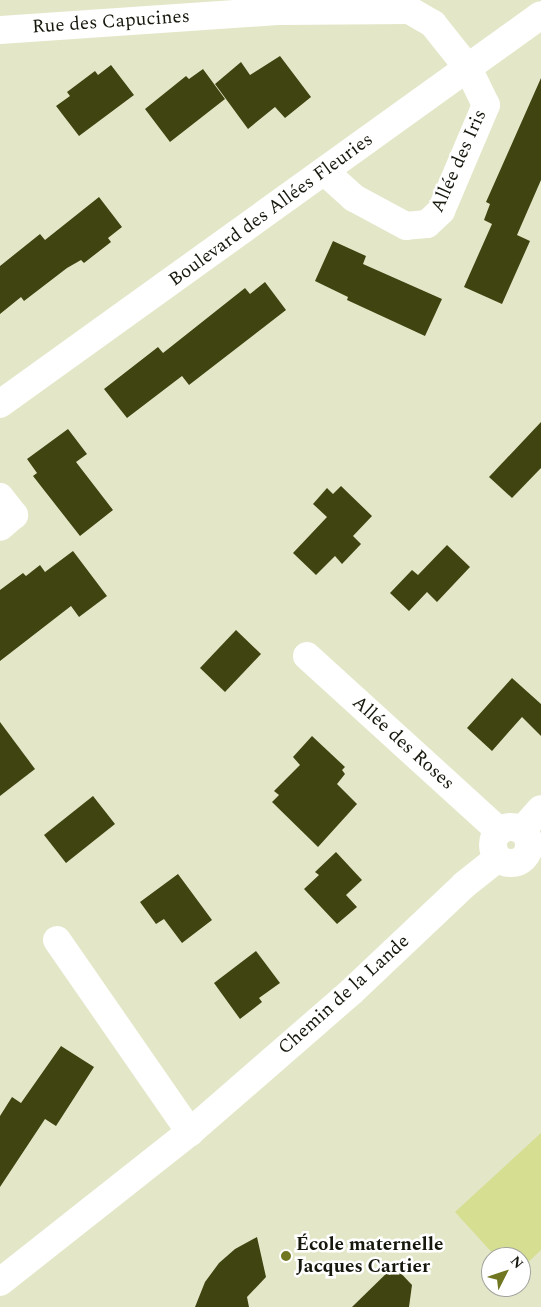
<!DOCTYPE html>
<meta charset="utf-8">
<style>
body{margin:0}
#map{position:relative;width:541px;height:1307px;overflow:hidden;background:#e3e7c7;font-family:Spectral,serif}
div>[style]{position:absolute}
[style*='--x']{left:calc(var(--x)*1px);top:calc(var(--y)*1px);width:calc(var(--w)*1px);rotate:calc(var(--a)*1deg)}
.green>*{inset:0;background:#d5de91}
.building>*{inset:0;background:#404411}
.street>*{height:28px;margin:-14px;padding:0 14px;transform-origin:14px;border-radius:14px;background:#fff}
.street>.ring{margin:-14px;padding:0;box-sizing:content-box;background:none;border:28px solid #fff;border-radius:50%}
.dots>*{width:14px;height:14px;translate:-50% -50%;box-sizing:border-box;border:2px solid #fff;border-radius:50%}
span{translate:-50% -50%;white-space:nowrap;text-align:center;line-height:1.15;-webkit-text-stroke:5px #fff;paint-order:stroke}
.street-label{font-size:19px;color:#17180d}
.poi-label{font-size:19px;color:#17180d;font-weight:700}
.left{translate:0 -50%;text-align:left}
.north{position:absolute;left:481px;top:1247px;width:50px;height:50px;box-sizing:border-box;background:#fff;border:1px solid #a2a39e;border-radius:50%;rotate:49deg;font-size:14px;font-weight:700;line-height:20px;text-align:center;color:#17180d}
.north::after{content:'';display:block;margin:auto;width:18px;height:22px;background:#707720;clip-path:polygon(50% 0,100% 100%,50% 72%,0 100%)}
</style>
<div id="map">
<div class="green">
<i style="clip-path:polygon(541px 1133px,541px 1250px,521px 1269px,521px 1257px,496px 1257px,455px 1212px)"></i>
</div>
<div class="building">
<i style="clip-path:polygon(280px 56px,311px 97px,285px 118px,275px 107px,248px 129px,215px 84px,241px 62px,250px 75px)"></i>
<i style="clip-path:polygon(111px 65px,134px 95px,79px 136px,56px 106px,70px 96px,67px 92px,95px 71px,98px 75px)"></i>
<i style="clip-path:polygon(203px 69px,225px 99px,170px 142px,145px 109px,186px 76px,189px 79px)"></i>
<i style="clip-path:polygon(541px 78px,541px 180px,517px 235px,530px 241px,502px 304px,464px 287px,492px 224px,484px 220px,490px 204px,486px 202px)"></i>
<i style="clip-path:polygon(99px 197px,122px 227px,108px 238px,111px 242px,84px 263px,81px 260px,67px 268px,24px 301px,21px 297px,0 314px,0 266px,40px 234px,45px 240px)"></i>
<i style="clip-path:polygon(333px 241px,366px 256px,363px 264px,442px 299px,425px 336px,347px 300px,348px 297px,315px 281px)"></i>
<i style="clip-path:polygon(265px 282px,286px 310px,189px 385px,182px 376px,127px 418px,104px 389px,158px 347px,163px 353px,245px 288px,250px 294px)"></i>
<i style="clip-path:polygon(541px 422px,541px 468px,512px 498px,489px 477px)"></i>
<i style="clip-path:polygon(68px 429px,87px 454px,76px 462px,113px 510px,80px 536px,33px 476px,37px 473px,27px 459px)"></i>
<i style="clip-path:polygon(341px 486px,372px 516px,353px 536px,361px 544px,342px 564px,335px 556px,316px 575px,293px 553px,327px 517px,313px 504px,327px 488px,333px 494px)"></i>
<i style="clip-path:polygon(447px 545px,470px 567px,437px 602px,427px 592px,409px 611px,390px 593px,412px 570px,418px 575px)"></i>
<i style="clip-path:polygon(73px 551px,107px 596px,79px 617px,71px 606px,0 661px,0 590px,23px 573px,26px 576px,40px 565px,45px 572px)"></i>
<i style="clip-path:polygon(236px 630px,261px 654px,225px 692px,200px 668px)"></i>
<i style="clip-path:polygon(512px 678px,541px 704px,541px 736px,522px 717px,492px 751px,467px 728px)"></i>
<i style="clip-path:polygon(0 722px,35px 769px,0 796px)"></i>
<i style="clip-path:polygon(312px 736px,345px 767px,342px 770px,345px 774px,337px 784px,357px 804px,318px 847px,272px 802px,279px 795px,274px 791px,300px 765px,293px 757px)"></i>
<i style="clip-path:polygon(93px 796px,115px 824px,66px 863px,44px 835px)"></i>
<i style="clip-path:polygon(336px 852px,362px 880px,346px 895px,357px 907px,337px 924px,304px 889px,319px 875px,315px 872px)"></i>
<i style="clip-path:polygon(178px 874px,212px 920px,182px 943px,164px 919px,156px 924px,140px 902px)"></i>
<i style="clip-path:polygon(256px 951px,280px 983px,259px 998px,262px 1002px,240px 1019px,214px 983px)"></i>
<i style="clip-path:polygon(61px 1046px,94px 1067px,56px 1126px,45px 1119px,0 1187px,0 1116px,12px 1097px,21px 1103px)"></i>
<i style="clip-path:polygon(257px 1237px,266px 1277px,247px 1297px,249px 1307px,195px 1307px,205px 1282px,219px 1263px,235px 1249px)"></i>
<i style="clip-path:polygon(394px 1266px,412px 1285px,409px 1307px,352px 1307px)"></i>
</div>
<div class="street">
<i style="--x:0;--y:30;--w:281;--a:-3.9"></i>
<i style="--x:280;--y:11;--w:129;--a:-0.4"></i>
<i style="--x:409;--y:10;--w:28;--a:30"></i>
<i style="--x:433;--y:24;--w:56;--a:51.5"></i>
<i style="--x:468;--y:68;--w:41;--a:64.1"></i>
<i style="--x:486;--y:105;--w:115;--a:113"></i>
<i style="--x:441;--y:211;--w:19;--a:137"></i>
<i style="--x:427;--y:224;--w:21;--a:175"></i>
<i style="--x:406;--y:226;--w:59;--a:-151.7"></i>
<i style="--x:354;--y:198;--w:40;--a:-138"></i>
<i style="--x:0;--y:404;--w:666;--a:-35.72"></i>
<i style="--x:0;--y:497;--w:23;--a:52"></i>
<i style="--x:14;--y:515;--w:18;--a:139"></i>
<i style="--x:307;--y:656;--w:260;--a:42.3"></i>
<i class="ring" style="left:493px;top:827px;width:8px;height:8px"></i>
<i style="--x:522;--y:830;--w:28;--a:-48"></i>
<i style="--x:57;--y:940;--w:234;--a:55.3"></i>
<i style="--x:0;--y:1282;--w:242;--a:-38.3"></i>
<i style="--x:190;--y:1132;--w:213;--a:-41"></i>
<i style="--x:351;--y:992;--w:156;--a:-43.4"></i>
<i style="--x:464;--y:885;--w:43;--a:-38.5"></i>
</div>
<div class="dots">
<i style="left:286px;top:1256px;background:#707720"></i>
</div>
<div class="street-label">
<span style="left:111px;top:22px;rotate:-4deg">Rue des Capucines</span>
<span style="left:459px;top:161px;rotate:-66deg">Allée des Iris</span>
<span style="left:271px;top:210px;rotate:-36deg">Boulevard des Allées Fleuries</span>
<span style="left:403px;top:743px;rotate:42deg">Allée des Roses</span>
<span style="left:344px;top:995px;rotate:-42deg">Chemin de la Lande</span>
</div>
<div class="poi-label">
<span class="left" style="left:296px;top:1256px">École maternelle<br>Jacques Cartier</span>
</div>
<div class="north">N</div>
</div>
